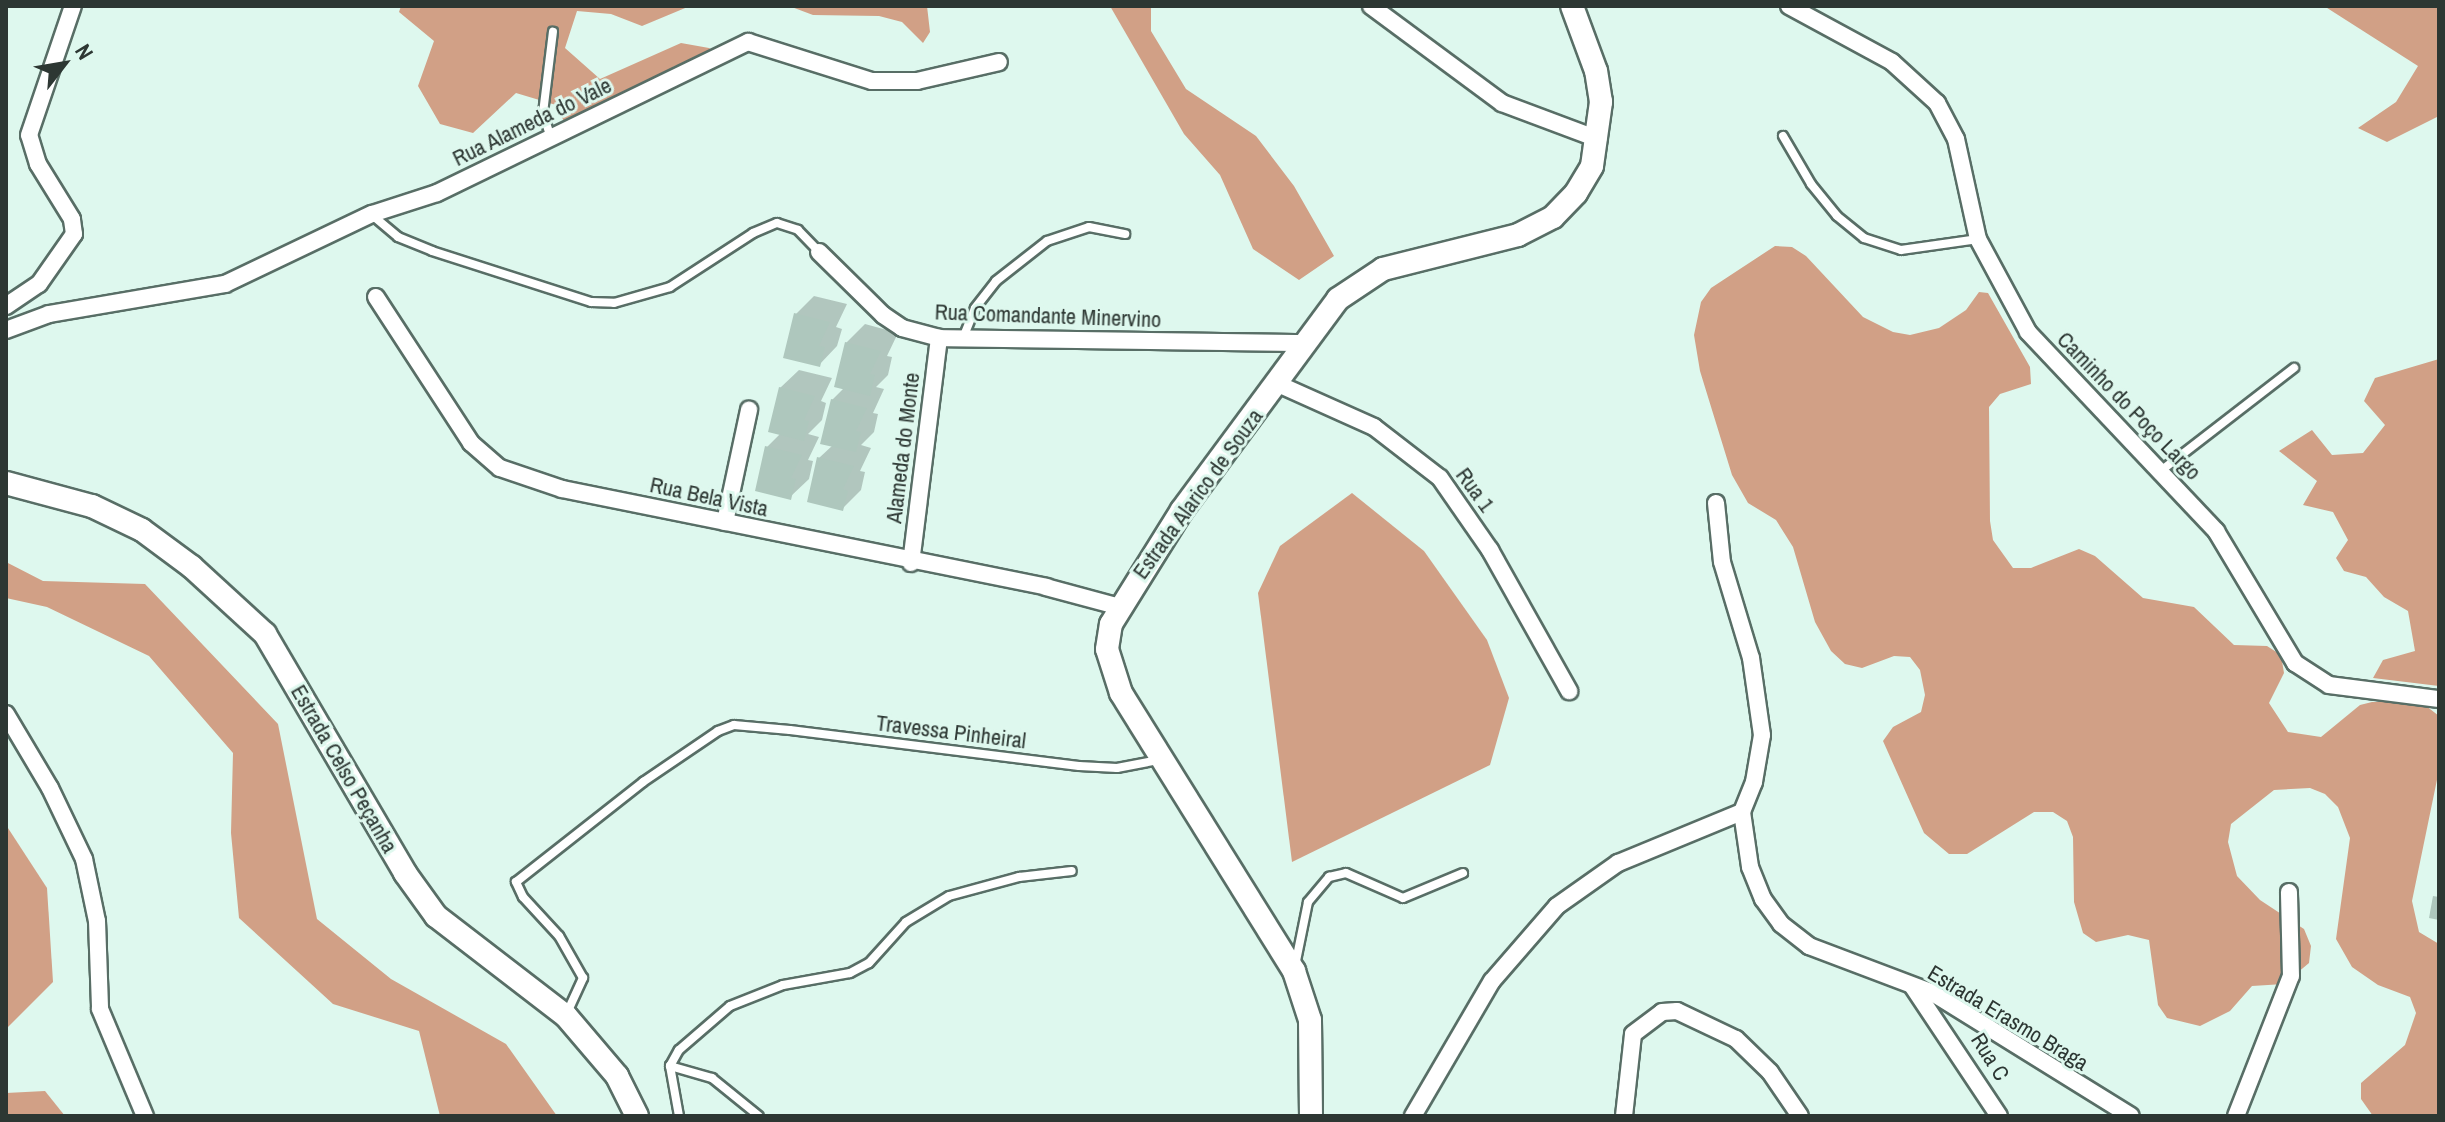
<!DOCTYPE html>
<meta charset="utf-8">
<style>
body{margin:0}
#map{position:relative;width:2445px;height:1122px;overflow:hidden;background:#def8ee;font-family:"Archivo Narrow",sans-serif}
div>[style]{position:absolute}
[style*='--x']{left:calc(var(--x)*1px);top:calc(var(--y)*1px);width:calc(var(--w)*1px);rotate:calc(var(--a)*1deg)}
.forest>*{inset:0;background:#d1a086}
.shadow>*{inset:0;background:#0003}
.building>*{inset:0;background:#aec7bd}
.roads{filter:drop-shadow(2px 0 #586e66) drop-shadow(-2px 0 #586e66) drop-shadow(0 2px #586e66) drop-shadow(0 -2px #586e66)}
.lane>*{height:8px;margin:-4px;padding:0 4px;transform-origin:4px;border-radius:4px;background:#fff}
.street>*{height:16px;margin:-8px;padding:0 8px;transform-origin:8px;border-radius:8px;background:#fff}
.secondary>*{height:22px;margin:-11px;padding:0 11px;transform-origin:11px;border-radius:11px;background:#fff}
span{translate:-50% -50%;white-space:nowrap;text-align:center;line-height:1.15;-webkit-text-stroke:6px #def8ee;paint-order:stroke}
.street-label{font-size:22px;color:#2d3733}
.frame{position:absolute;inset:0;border:8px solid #2d3733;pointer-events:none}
.north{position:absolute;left:24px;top:24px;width:80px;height:80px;-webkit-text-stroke:6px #def8ee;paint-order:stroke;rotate:59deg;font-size:22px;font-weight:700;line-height:32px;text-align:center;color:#2d3733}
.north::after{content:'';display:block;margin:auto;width:28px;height:36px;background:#2d3733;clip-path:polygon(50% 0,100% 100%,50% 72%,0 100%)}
</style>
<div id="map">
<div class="forest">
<i style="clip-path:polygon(401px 6px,690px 6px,642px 26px,611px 14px,577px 11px,565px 48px,600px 79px,681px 43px,709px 48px,730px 62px,674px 66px,656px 98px,592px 128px,568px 130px,556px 105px,516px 93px,473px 133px,440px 124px,418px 86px,434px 41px,399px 12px)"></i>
<i style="clip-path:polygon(789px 6px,927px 6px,930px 32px,923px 43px,902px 22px,879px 16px,813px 15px)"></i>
<i style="clip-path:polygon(1110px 6px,1151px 6px,1151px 31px,1186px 89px,1256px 136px,1294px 186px,1334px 256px,1299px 280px,1253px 249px,1220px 175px,1184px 134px)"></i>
<i style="clip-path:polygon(2324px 6px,2439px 6px,2439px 116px,2387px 142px,2358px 128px,2396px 102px,2418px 66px)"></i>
<i style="clip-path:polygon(1775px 246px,1792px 247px,1806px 256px,1863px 317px,1893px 332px,1910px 335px,1939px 328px,1966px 310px,1979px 292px,1988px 293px,2030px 367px,2031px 384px,2000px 394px,1989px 407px,1990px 521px,1993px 540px,2013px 568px,2031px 568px,2079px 549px,2095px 556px,2143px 598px,2194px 607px,2234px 645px,2267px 646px,2281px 655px,2284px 673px,2269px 703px,2288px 732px,2321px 737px,2360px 705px,2372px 702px,2421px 702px,2439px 716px,2439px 770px,2412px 901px,2419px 932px,2439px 944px,2439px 1116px,2373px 1116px,2361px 1099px,2361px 1083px,2405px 1045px,2416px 1013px,2410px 997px,2378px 985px,2352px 967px,2336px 939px,2350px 838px,2338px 807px,2325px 794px,2310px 788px,2274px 790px,2231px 824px,2228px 842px,2237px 876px,2260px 900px,2304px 929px,2311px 946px,2309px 963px,2284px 984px,2252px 986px,2230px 1011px,2200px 1026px,2167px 1018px,2158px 1005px,2149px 940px,2128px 935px,2096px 942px,2083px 933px,2074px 902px,2073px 837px,2067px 821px,2053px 812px,2034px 812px,1967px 854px,1949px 854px,1924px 833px,1883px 741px,1893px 727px,1921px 712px,1925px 695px,1920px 670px,1910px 657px,1894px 656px,1862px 668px,1845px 664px,1831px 651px,1815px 622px,1793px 547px,1776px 520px,1748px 503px,1732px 475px,1700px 371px,1694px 335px,1701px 302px,1711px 288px)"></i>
<i style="clip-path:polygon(2439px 359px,2439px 686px,2373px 678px,2383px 660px,2415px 651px,2408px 611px,2384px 597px,2366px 577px,2344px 571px,2336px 558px,2348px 540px,2333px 512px,2303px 505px,2317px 481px,2279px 451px,2312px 430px,2332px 455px,2363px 453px,2385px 425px,2364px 401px,2375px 378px)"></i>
<i style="clip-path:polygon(1352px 493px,1424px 551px,1487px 640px,1509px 698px,1490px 765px,1292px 862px,1258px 593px,1280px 546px)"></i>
<i style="clip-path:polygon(6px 562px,43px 581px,145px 584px,278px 724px,317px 919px,391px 979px,506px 1044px,557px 1116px,440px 1116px,419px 1031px,333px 1004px,239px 918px,231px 833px,233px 753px,149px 656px,47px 607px,6px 598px)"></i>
<i style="clip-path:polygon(6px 825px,47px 888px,53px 982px,6px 1029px)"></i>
<i style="clip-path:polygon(45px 1091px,65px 1116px,6px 1116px,6px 1093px)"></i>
</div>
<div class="shadow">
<i style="clip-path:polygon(814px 296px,847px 304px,836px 327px,842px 329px,837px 346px,819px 365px,796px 314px)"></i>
<i style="clip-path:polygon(865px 324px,898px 333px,887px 356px,892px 357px,888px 375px,876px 387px,884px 389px,873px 413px,878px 414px,874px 432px,861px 445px,871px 448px,860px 471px,865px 472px,861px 490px,842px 509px,819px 458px,833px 445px,832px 400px,845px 387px,846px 343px)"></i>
<i style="clip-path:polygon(799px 370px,832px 378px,821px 401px,826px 403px,822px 420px,808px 434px,819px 437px,808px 460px,813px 461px,809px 479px,790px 497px,767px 447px,781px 433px,780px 388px)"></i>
</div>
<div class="building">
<i style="clip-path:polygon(794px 313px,830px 322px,819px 346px,825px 347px,820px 367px,783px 358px)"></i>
<i style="clip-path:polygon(845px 342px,881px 351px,870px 374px,875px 375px,870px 396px,834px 387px)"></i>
<i style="clip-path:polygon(779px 387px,815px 396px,804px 420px,809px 421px,804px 441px,768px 432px)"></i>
<i style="clip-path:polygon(831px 399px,867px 408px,856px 431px,861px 432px,856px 452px,820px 444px)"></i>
<i style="clip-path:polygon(765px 446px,802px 455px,791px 478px,796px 479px,791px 500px,755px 491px)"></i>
<i style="clip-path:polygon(817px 457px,854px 466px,843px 489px,848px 491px,843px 511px,807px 502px)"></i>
<i style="clip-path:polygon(2433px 896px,2439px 897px,2439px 920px,2429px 918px)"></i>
</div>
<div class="roads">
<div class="lane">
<i style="--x:550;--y:135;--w:23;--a:-108"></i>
<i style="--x:543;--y:113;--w:82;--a:-83"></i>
<i style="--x:1783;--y:136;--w:56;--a:59.7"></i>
<i style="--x:1811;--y:184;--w:41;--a:50.9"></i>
<i style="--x:1837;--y:216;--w:35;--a:39"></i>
<i style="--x:1864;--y:238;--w:39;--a:18"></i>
<i style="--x:1901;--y:250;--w:78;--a:-8.1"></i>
<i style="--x:372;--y:215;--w:34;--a:40"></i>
<i style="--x:398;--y:237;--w:37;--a:22"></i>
<i style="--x:432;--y:251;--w:167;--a:17.8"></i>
<i style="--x:591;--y:302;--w:23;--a:2"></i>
<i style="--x:614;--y:303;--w:58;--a:-15.9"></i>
<i style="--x:670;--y:287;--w:99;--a:-33"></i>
<i style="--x:753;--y:233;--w:26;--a:-23"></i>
<i style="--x:777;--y:223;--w:22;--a:18"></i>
<i style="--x:798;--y:230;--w:30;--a:46"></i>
<i style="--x:963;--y:338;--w:32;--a:-68"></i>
<i style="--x:975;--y:308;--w:34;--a:-52"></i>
<i style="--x:996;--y:281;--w:65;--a:-38.1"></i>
<i style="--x:1047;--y:241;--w:44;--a:-18.4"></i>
<i style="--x:1089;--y:227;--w:37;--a:11"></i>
<i style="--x:2162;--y:470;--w:167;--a:-37.7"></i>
<i style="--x:1295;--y:966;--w:65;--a:-78.5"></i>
<i style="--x:1308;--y:902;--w:33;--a:-50"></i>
<i style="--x:1329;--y:877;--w:17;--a:-13"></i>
<i style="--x:1346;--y:873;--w:62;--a:23.7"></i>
<i style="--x:1403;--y:898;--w:65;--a:-22.6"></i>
<i style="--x:566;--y:1015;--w:41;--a:-65.3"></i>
<i style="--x:583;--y:978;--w:48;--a:-119.7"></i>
<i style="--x:559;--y:936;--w:53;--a:-132.7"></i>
<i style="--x:523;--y:897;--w:17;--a:-115"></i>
<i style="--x:516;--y:882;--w:162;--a:-38.2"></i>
<i style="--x:643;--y:782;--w:91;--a:-34.2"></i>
<i style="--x:718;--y:731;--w:17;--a:-21"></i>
<i style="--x:734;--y:725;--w:56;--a:5.1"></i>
<i style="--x:790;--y:730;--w:291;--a:7.1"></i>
<i style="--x:1079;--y:766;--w:38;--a:3"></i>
<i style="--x:1117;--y:768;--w:43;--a:-10.8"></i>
<i style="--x:670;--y:1066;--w:44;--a:15.9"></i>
<i style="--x:712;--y:1078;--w:60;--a:39"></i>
<i style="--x:679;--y:1116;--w:51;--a:-100.2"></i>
<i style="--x:670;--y:1066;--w:18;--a:-61"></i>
<i style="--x:679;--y:1050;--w:67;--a:-40.8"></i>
<i style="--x:730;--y:1006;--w:57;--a:-21.6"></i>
<i style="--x:783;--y:985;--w:68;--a:-10.2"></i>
<i style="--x:850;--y:973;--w:21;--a:-28"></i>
<i style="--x:869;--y:963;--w:55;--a:-47.9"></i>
<i style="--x:906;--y:922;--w:50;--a:-31.2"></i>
<i style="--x:949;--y:896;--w:73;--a:-15.2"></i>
<i style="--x:1019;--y:877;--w:53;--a:-6.5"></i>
</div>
<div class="street">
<i style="--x:1371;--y:6;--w:163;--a:36.5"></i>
<i style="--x:1502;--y:103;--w:103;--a:20.6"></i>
<i style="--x:1789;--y:6;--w:117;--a:28.5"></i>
<i style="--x:1892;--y:62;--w:61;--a:42.3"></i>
<i style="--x:1937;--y:103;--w:41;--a:62.2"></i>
<i style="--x:1956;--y:139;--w:102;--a:77.6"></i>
<i style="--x:1978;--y:239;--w:106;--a:61.7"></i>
<i style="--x:2028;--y:332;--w:274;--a:46.6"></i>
<i style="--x:2216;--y:531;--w:154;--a:59.1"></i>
<i style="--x:2295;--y:663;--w:40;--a:32.9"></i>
<i style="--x:2329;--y:685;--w:111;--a:7.3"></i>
<i style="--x:819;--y:252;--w:90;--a:44.5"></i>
<i style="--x:883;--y:315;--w:23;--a:34"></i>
<i style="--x:902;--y:328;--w:38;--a:15"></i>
<i style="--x:939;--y:338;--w:367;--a:0.8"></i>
<i style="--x:376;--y:297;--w:174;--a:56.9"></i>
<i style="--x:471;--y:443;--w:38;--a:41"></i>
<i style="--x:500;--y:468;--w:65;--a:18.7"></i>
<i style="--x:562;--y:489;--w:494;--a:11.4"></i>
<i style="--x:1046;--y:587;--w:77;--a:15.1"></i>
<i style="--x:6;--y:306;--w:40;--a:-34"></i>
<i style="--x:39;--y:284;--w:61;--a:-55"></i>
<i style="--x:74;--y:234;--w:15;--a:-98"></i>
<i style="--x:72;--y:219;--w:65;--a:-121.7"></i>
<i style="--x:38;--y:164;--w:30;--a:-107"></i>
<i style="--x:29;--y:135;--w:136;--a:-71.2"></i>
<i style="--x:6;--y:330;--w:46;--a:-20.4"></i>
<i style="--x:49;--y:314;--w:179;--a:-9.7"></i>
<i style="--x:225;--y:284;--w:163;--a:-25.5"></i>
<i style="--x:372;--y:214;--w:68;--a:-17.9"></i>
<i style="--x:437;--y:193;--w:346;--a:-25.9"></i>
<i style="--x:748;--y:42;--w:130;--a:17.5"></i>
<i style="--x:872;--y:81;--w:45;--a:0"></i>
<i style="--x:917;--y:81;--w:84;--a:-13"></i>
<i style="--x:1278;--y:384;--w:105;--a:24.1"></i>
<i style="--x:1374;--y:427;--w:83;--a:37.7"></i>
<i style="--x:1440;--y:478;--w:88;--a:55.2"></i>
<i style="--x:1490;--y:550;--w:162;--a:60.7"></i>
<i style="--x:1716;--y:503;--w:59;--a:84.2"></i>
<i style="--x:1722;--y:562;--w:100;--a:73.2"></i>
<i style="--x:1751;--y:658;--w:78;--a:81.9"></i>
<i style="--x:1762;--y:735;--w:48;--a:99.7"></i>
<i style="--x:1754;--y:782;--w:32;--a:112"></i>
<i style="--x:1742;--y:812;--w:56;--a:81.7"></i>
<i style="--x:1750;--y:867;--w:35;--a:68"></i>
<i style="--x:1763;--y:899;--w:31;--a:54"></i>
<i style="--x:1781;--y:924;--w:36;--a:38"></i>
<i style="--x:1809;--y:946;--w:130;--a:20.7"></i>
<i style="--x:1931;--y:992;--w:235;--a:31.8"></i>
<i style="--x:725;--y:522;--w:115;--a:-77.9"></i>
<i style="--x:911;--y:563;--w:227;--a:-82.9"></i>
<i style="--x:6;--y:714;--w:86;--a:59.3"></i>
<i style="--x:50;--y:788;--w:79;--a:64.4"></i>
<i style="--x:84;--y:859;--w:63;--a:78.2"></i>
<i style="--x:97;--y:921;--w:88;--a:88"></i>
<i style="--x:100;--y:1009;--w:116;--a:67.2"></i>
<i style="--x:1913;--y:987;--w:155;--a:56.3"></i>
<i style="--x:1413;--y:1116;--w:156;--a:-59.7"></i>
<i style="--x:1492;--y:981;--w:99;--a:-49.1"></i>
<i style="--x:1557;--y:906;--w:75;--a:-35.2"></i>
<i style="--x:1618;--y:863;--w:134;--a:-22.4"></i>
<i style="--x:1624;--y:1116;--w:82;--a:-83.7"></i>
<i style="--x:1633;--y:1034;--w:36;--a:-37"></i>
<i style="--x:1662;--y:1012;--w:15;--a:-4"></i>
<i style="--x:1677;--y:1011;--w:65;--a:25.4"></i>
<i style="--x:1736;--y:1039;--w:47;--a:44.1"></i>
<i style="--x:1770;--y:1072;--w:53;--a:55.7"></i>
<i style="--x:2236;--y:1116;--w:150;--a:-68.6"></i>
<i style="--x:2291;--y:976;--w:84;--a:-91.4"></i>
</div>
<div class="secondary">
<i style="--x:6;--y:483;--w:89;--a:15"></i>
<i style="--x:92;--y:506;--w:55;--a:25.6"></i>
<i style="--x:142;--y:530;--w:62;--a:36.5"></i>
<i style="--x:192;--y:567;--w:99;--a:42.5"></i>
<i style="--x:265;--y:634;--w:277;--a:59.6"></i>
<i style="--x:405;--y:873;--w:53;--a:54.2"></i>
<i style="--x:436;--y:916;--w:164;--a:37.6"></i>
<i style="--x:566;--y:1016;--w:79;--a:49.6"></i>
<i style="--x:617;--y:1076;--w:45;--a:63.4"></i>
<i style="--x:1311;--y:1116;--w:96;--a:-90.6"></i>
<i style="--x:1310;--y:1020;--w:52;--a:-108.1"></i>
<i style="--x:1294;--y:971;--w:327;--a:-121.9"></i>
<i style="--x:1121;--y:693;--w:46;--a:-107.7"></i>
<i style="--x:1107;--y:649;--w:25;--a:-81"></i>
<i style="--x:1111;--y:624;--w:134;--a:-58.1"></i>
<i style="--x:1182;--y:510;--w:262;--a:-53.5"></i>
<i style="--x:1338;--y:299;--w:54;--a:-33.7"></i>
<i style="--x:1383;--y:269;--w:139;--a:-14.1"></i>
<i style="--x:1518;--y:235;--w:39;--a:-27"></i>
<i style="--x:1553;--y:217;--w:33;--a:-46"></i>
<i style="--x:1576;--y:193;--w:31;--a:-59"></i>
<i style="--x:1592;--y:166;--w:65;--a:-82"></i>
<i style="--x:1601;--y:102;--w:31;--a:-99"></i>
<i style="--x:1596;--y:71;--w:69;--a:-110.3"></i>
</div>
</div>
<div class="street-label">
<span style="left:532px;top:122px;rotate:-26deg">Rua Alameda do Vale</span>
<span style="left:1048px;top:316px;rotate:2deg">Rua Comandante Minervino</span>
<span style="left:2129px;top:406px;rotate:46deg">Caminho do Poço Largo</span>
<span style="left:903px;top:448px;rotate:-83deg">Alameda do Monte</span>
<span style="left:1475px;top:490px;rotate:54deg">Rua 1</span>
<span style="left:1198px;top:494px;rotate:-54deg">Estrada Alarico de Souza</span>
<span style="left:709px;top:497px;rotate:12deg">Rua Bela Vista</span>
<span style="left:951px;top:732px;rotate:7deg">Travessa Pinheiral</span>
<span style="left:344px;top:769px;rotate:60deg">Estrada Celso Peçanha</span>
<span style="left:2008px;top:1018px;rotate:31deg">Estrada Erasmo Braga</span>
<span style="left:1990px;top:1057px;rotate:58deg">Rua C</span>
</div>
<div class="frame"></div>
<div class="north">N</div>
</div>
